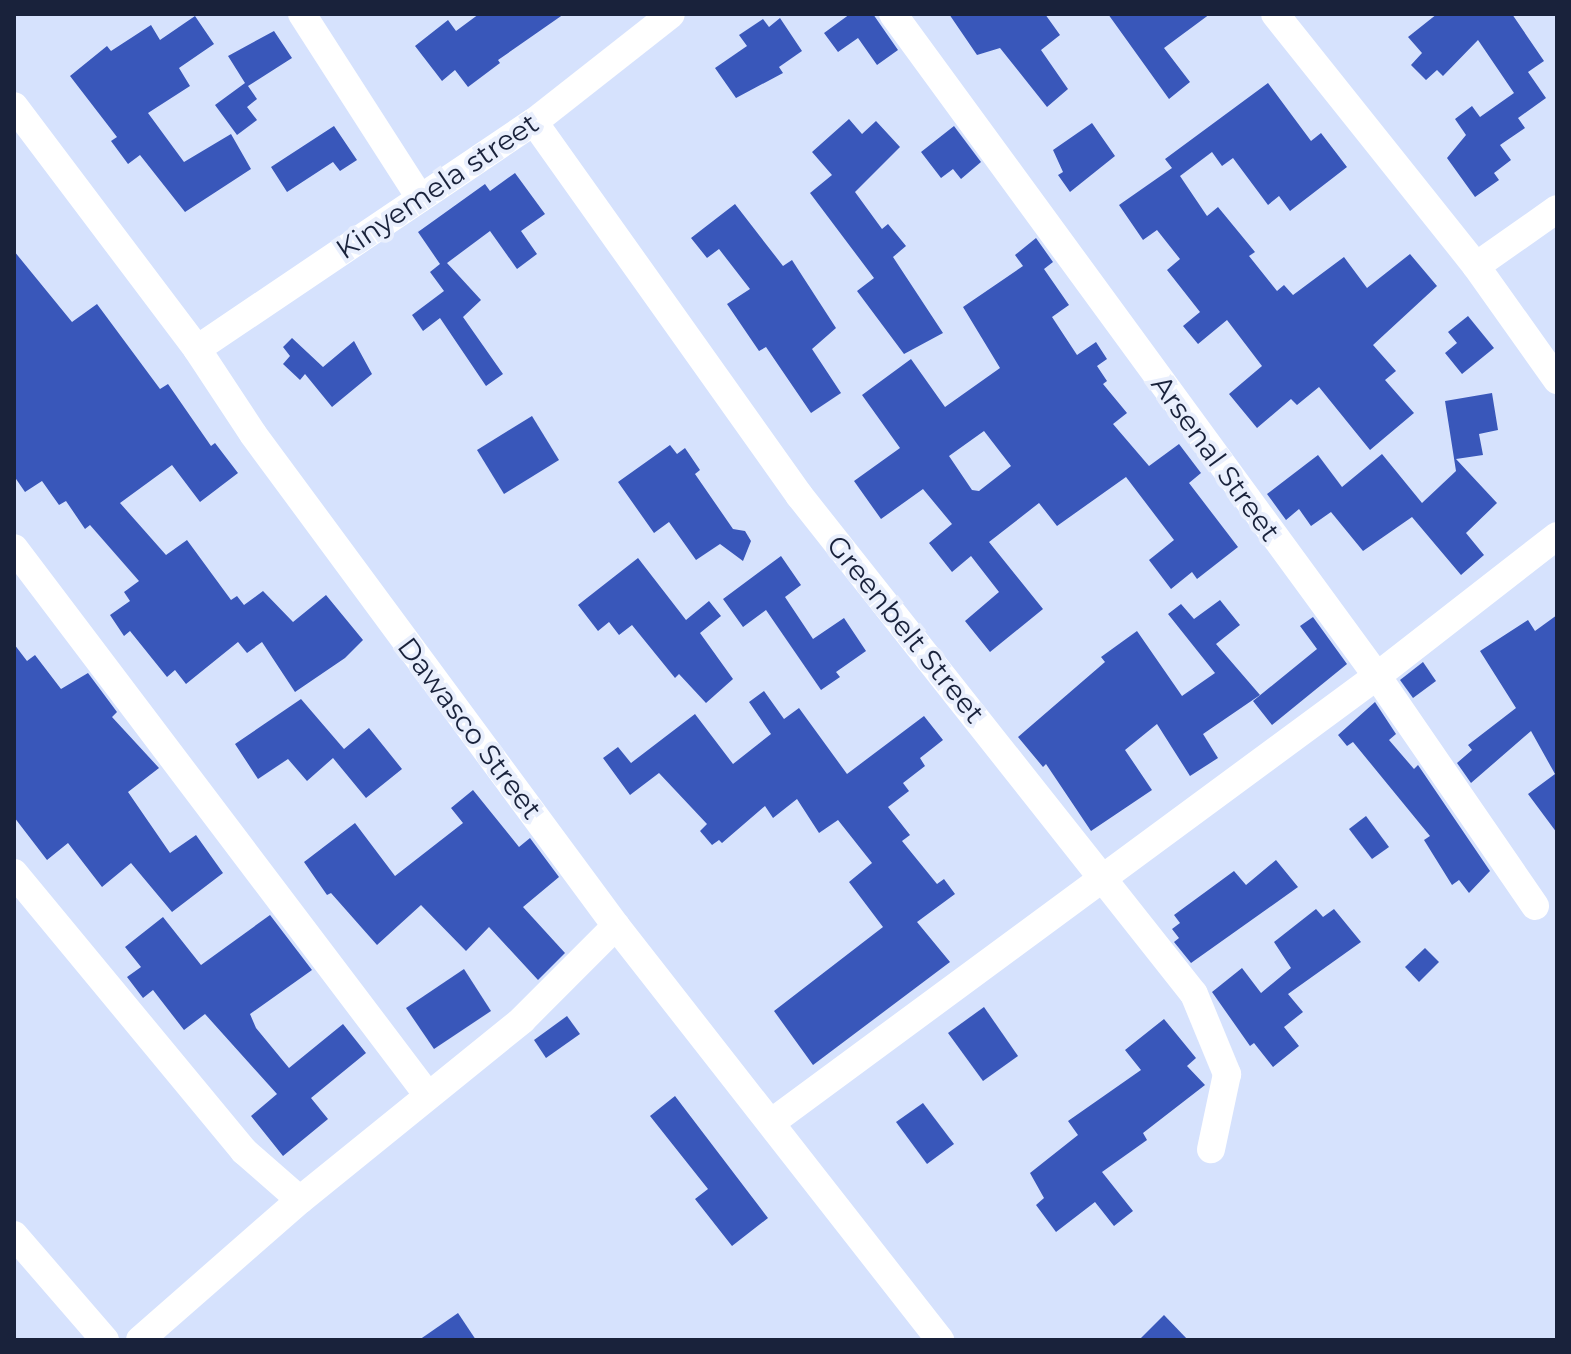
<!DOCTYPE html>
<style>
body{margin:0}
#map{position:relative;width:1571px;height:1354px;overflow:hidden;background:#d6e2fd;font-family:Montserrat,sans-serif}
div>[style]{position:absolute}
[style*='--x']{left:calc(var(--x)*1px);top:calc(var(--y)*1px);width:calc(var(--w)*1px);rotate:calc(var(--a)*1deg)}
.building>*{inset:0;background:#3957ba}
.minor>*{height:28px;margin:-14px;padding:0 14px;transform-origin:14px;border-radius:14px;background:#fff}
span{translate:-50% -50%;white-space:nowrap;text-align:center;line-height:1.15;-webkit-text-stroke:8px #e9effd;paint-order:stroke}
.street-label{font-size:28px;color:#19223b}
.frame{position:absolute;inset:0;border:16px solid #19223b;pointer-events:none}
</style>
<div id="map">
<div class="building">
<i style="clip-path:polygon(479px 14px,564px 14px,498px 60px,500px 63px,468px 87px,455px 70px,442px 81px,415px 46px,448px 20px,456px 31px)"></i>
<i style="clip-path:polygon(850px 14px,873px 14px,898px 50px,877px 65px,858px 38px,838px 52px,824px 33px)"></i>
<i style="clip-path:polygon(949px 14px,1045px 14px,1060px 35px,1041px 50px,1068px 89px,1047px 107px,1000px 48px,977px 55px)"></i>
<i style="clip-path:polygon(1108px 14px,1210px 14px,1164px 48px,1190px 82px,1169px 99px)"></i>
<i style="clip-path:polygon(1437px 14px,1512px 14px,1544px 61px,1528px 72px,1546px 98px,1518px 118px,1525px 128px,1500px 145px,1511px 160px,1494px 173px,1499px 180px,1475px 197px,1447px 158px,1466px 135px,1455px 119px,1472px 106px,1480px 117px,1514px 93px,1478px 40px,1443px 76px,1437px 70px,1426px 80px,1411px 65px,1422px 53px,1408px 37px)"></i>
<i style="clip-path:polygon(195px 16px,214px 44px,179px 68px,190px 86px,148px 113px,184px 162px,231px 134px,251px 169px,185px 212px,140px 155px,128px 164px,111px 141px,117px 137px,70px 76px,107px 46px,111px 51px,151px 25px,160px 40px)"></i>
<i style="clip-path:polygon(780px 18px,802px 51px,779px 67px,783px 73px,736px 98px,715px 68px,747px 46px,739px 35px,763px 19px,769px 27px)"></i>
<i style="clip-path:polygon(274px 31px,292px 58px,248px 86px,257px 99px,247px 107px,257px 120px,237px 135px,215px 105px,245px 83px,228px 56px)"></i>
<i style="clip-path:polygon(1268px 83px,1311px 141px,1321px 133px,1347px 167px,1290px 211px,1279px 196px,1268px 205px,1233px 158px,1222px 166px,1212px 152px,1180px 176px,1207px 216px,1218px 207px,1255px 252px,1249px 256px,1277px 291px,1284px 285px,1293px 295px,1344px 257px,1367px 288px,1410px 254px,1437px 286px,1373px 345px,1396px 371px,1385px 380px,1414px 413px,1370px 450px,1319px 387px,1297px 405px,1291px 399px,1257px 428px,1229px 394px,1262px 366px,1227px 320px,1198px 344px,1183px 326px,1200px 312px,1167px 270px,1180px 259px,1157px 230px,1143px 240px,1119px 205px,1172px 168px,1165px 159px)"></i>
<i style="clip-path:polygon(849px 119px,862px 134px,876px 121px,900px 147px,855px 192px,882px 229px,888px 224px,906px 246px,893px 257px,943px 333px,904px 354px,857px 291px,874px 278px,810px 193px,832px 175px,812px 152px)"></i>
<i style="clip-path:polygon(1092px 123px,1115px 156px,1070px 192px,1058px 175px,1063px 172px,1053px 150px)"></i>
<i style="clip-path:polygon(334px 126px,357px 160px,340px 171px,333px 162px,287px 192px,271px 167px)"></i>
<i style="clip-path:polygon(954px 126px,981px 162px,961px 179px,953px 169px,941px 178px,921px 152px)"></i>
<i style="clip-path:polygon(515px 173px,545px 214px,521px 231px,537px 254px,517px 269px,490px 231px,447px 263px,481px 300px,463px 317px,503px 374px,486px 386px,440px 318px,423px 331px,412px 315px,444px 291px,430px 272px,440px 264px,418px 232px,485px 184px,490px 191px)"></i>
<i style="clip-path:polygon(735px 204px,783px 266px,792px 260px,836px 328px,812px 349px,841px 393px,811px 413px,766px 347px,759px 351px,727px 304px,750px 289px,719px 249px,707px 258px,691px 238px)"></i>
<i style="clip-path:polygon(evenodd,1036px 238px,1053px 262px,1044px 269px,1069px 305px,1052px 317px,1077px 355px,1096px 342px,1107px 359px,1097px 366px,1107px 381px,1103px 384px,1127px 413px,1113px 424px,1149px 466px,1179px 444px,1201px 473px,1189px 483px,1238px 547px,1197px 579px,1192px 572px,1171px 589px,1149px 560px,1174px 540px,1126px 477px,1057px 526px,1039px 503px,989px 542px,1043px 609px,990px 652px,965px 621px,999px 592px,971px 556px,952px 572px,929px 543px,952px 524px,923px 489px,881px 519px,854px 481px,900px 448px,862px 395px,911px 359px,945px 407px,1000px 368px,963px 307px,1023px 266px,1015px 255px,1036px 238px,984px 431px,1011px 466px,979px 491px,972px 490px,949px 456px,984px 431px)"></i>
<i style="clip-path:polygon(14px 251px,72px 322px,97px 304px,160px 389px,168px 384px,211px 446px,215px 443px,238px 473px,200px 502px,172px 465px,120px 503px,166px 555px,187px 540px,231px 600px,237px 596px,244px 605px,263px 591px,293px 622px,326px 595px,363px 640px,345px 658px,295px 692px,262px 642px,247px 653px,238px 642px,186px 684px,175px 670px,167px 677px,130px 631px,124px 636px,110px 615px,130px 601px,124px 592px,139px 581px,90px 525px,85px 529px,66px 501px,59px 505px,42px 481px,25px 492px,14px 476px)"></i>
<i style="clip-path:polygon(1468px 316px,1494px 348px,1462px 374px,1445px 353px,1457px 343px,1448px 332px)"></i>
<i style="clip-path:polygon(292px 338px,323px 367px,354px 341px,372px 374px,332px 407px,305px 374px,300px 380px,283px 364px,290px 356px,283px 347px)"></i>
<i style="clip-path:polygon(1492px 393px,1498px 430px,1479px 434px,1483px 455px,1456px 459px,1497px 503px,1466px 533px,1484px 555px,1461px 575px,1412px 517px,1363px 551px,1331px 512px,1311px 526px,1299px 509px,1286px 520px,1267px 494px,1318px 455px,1342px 487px,1382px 454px,1422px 503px,1456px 471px,1445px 401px)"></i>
<i style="clip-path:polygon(532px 416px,559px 460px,504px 494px,477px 450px)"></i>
<i style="clip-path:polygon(670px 445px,677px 454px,685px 448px,700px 470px,695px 474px,733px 529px,745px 531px,751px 541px,743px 561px,720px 544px,696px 560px,669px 522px,654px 533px,618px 482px)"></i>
<i style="clip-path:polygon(781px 556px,801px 585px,785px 597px,813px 639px,844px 618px,866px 651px,836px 672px,840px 677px,821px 690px,766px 610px,743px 627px,723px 599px)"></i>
<i style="clip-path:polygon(638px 558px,686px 620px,709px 601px,721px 616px,700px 633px,733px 679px,706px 703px,679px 674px,675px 678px,632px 625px,619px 635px,609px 622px,598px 631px,578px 605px)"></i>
<i style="clip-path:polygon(1220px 600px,1240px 625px,1216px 644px,1260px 695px,1203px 734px,1218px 758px,1190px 776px,1157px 724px,1125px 750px,1152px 790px,1091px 831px,1046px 764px,1043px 767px,1018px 737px,1105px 662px,1101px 657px,1137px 631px,1182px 696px,1215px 673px,1168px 614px,1181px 604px,1194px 619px)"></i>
<i style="clip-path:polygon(1557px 615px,1557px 833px,1528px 794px,1555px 774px,1531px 731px,1471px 783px,1457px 763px,1472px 750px,1468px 745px,1516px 708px,1480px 651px,1528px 620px,1535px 631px)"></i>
<i style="clip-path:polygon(1313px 617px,1347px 664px,1272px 725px,1253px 701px,1317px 649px,1300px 626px)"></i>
<i style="clip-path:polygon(14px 644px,27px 661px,35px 655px,61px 689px,88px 673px,117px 712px,112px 717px,159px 768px,128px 792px,170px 853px,196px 835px,223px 873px,172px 912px,131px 863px,102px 887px,68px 843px,47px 860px,14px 817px)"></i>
<i style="clip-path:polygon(1423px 662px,1436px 681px,1413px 698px,1400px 680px)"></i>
<i style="clip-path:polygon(764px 691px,784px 719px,799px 708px,847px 774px,924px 716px,943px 740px,920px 758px,925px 766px,903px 783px,909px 791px,888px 807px,910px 835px,902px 841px,937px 884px,944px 879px,955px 894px,917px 922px,950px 962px,813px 1065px,774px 1011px,883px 927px,849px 882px,872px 863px,838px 820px,819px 833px,797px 799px,773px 818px,765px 806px,722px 843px,719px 840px,712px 845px,700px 831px,707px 824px,659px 773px,630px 795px,603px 758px,618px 747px,631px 763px,695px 714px,733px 764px,771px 734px,749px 702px)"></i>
<i style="clip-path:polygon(301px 699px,344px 749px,369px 728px,402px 769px,366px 798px,333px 758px,307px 781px,288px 759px,258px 779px,235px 744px)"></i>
<i style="clip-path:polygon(1375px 702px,1396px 734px,1389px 740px,1414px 769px,1418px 765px,1490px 871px,1469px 893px,1459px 880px,1452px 885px,1424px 840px,1430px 836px,1353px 742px,1347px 746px,1338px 735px)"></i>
<i style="clip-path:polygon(473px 790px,519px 847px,530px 838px,559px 877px,523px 907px,565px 953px,538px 980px,489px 927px,466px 951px,421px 905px,377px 945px,331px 893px,327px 895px,304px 862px,355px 823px,395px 876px,463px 823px,451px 808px)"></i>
<i style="clip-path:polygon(1366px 816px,1389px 847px,1372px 859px,1349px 829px)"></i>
<i style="clip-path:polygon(1276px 860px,1298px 887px,1191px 963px,1174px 942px,1179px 938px,1172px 929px,1180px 923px,1174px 915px,1234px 871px,1246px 885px)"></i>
<i style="clip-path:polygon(1316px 909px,1323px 917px,1334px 909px,1361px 942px,1288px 994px,1303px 1012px,1284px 1027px,1299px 1046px,1273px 1067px,1254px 1043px,1250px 1046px,1212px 992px,1242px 968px,1261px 993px,1291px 968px,1274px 942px)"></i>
<i style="clip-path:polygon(270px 915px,312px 970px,250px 1014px,256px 1028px,289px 1068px,343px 1024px,366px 1053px,311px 1098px,328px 1119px,283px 1156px,251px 1116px,277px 1094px,205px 1014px,184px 1030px,153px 990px,143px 998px,127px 977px,141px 967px,125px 947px,163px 917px,201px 965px)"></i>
<i style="clip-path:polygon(1425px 948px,1439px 962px,1419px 982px,1405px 967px)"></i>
<i style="clip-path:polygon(464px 969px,491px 1011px,434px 1049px,406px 1008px)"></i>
<i style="clip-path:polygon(984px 1007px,1018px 1056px,983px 1081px,948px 1033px)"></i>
<i style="clip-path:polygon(567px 1016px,580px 1034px,546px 1058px,534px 1040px)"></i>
<i style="clip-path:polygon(1164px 1019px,1196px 1058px,1187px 1066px,1205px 1085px,1143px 1133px,1147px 1140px,1102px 1172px,1133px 1211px,1114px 1226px,1095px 1202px,1056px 1232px,1036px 1205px,1044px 1198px,1030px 1173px,1078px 1135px,1068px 1121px,1141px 1070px,1125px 1050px)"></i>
<i style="clip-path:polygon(675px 1096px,768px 1218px,732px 1246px,695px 1199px,708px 1189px,650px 1116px)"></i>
<i style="clip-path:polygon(923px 1103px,954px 1144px,927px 1164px,896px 1122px)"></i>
<i style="clip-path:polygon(458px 1313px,476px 1340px,419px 1340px)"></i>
<i style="clip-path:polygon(1164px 1315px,1188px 1340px,1139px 1340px)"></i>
</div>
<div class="minor">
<i style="--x:302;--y:14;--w:219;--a:57.3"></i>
<i style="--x:893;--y:14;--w:820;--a:53.83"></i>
<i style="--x:1377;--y:676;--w:279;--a:55.5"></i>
<i style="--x:1275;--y:14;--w:322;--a:51.4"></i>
<i style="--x:1476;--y:266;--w:140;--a:54.6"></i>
<i style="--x:14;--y:106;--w:304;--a:53"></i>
<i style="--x:197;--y:349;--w:102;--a:56.6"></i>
<i style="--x:253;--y:434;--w:611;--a:53.58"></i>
<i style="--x:616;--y:926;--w:526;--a:51.95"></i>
<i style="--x:534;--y:122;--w:458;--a:54.6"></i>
<i style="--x:799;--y:495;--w:636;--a:51.64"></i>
<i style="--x:1194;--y:994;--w:87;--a:67.6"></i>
<i style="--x:1227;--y:1074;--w:77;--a:102"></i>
<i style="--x:1476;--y:266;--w:99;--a:-35.1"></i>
<i style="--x:197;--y:349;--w:406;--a:-34"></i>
<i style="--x:534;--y:122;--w:174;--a:-38.2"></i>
<i style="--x:14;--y:548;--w:685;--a:52.9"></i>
<i style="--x:14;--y:873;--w:361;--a:50.4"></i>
<i style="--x:244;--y:1151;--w:74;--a:41.2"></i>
<i style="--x:772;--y:1122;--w:752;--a:-36.4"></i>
<i style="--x:1377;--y:676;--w:228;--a:-37.9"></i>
<i style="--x:14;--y:1235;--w:139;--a:49.1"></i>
<i style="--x:140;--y:1340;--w:213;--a:-41.2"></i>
<i style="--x:300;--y:1200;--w:286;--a:-39"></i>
<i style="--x:522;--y:1020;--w:133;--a:-45"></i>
</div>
<div class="street-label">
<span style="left:437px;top:186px;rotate:-34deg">Kinyemela street</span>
<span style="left:1216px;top:458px;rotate:54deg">Arsenal Street</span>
<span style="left:906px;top:629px;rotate:51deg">Greenbelt Street</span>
<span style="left:470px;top:728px;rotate:53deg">Dawasco Street</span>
</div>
<div class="frame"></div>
</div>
